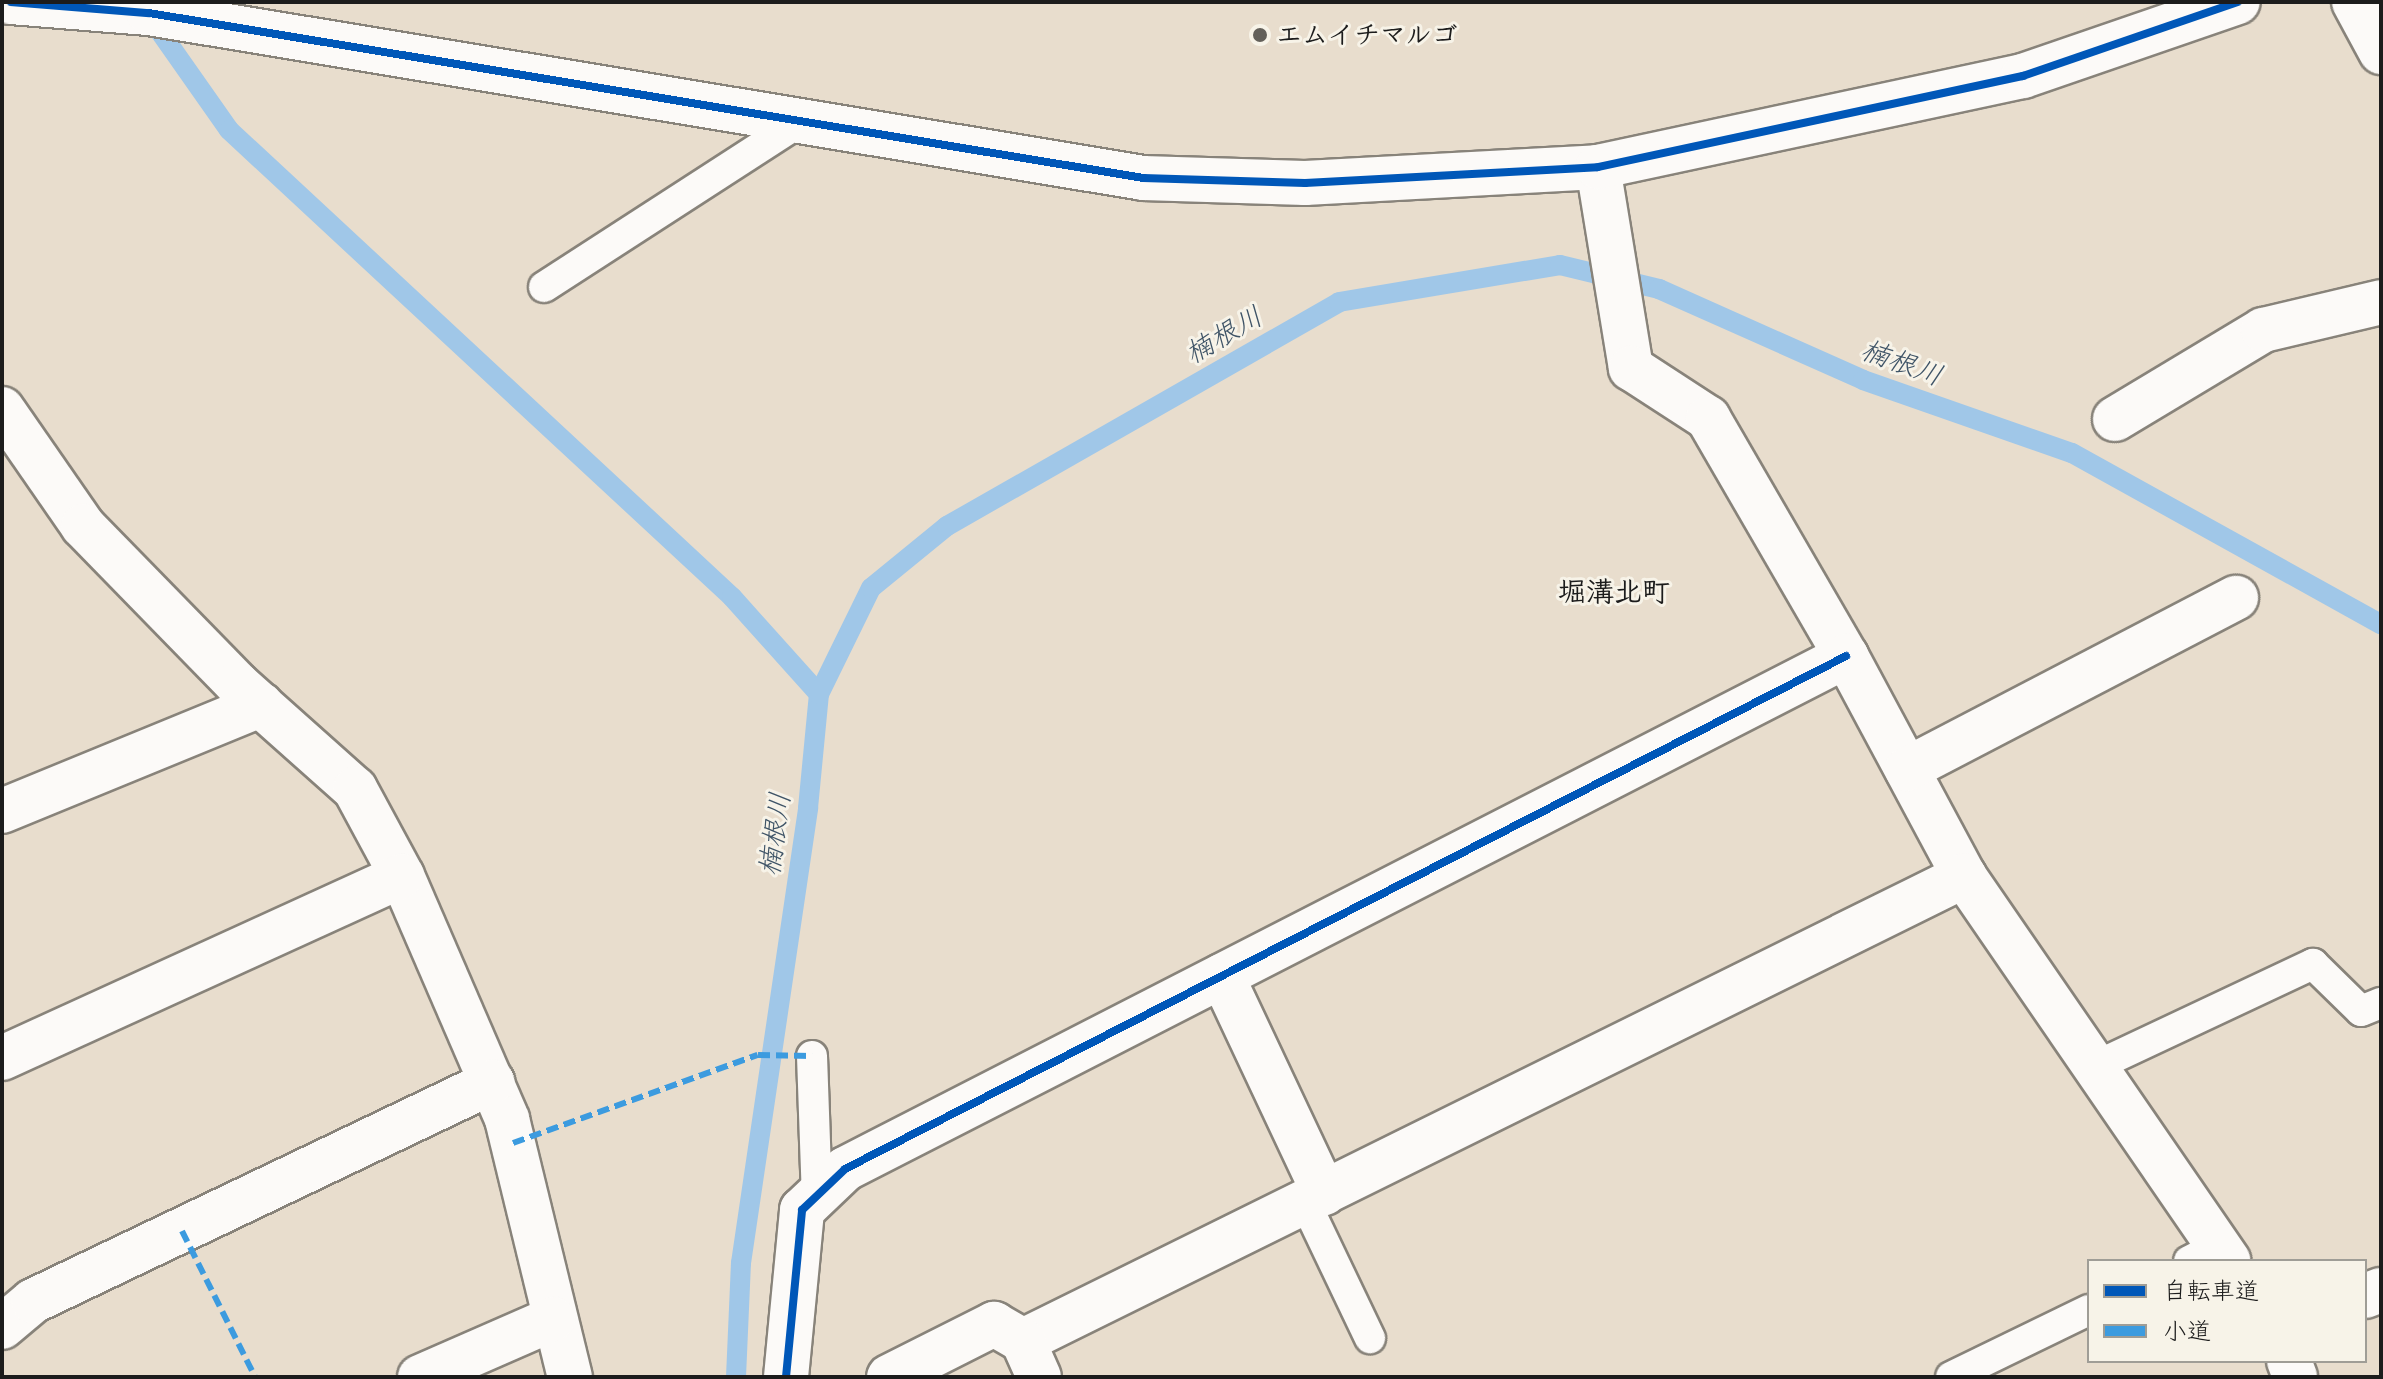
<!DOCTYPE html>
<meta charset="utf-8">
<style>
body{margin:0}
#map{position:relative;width:2383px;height:1379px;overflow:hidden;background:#e8ddcd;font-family:Sriracha,"Klee One",sans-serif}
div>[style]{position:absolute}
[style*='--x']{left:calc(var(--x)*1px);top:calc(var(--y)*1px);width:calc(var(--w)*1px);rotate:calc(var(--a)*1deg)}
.stream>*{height:20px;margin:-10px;padding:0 10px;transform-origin:10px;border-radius:10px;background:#a0c7e8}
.roads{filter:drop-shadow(2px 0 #88837a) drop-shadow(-2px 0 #88837a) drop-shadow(0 2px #88837a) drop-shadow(0 -2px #88837a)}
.service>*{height:30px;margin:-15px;padding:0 15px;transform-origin:15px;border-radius:15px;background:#fcfaf8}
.minor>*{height:44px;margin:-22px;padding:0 22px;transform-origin:22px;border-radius:22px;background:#fcfaf8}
.tertiary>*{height:44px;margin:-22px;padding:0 22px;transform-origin:22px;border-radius:22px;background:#fcfaf8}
.quiet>*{height:6px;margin-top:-3px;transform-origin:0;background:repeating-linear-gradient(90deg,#3c9bdf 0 12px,transparent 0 18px)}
.cycleway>*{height:8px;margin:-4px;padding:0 4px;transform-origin:4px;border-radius:4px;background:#0057b8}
.dots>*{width:22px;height:22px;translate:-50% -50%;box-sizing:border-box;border:4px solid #f7f3e8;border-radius:50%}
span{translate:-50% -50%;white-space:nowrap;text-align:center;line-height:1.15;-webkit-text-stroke:6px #f7f3e8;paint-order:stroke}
.poi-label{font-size:26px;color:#1c1c1c;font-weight:700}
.left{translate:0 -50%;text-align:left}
.water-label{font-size:28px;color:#3f5467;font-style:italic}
.neighbourhood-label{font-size:28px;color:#1c1c1c;font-weight:700}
.frame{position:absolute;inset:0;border:4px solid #1c1c1c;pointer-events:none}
.legend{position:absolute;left:2087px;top:1259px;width:280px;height:104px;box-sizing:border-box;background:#f7f3e8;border:2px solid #9f9d96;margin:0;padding:10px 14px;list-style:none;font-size:24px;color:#1c1c1c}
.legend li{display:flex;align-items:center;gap:16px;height:40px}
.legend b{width:40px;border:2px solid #9f9d96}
</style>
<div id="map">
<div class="stream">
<i style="--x:149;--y:16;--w:139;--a:54.9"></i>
<i style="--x:229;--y:130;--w:686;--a:42.87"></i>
<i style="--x:732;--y:597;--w:130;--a:48.1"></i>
<i style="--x:736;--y:1377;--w:114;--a:-87.5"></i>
<i style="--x:741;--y:1263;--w:460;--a:-81.6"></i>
<i style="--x:808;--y:808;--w:115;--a:-84.5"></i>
<i style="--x:819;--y:694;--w:118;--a:-63.9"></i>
<i style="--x:871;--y:588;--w:98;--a:-39.2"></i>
<i style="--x:947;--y:526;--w:451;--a:-29.7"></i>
<i style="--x:1339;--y:302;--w:224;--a:-9.5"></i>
<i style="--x:1560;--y:265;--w:102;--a:13.6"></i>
<i style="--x:1659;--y:289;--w:223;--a:24"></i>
<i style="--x:1863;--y:380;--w:221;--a:19.3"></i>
<i style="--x:2072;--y:453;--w:353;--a:29"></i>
</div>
<div class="roads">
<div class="service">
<i style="--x:544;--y:287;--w:306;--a:-32.9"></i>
<i style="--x:812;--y:1056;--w:140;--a:88"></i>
<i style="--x:2096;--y:1066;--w:240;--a:-25.2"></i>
<i style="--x:2313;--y:964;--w:67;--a:44.4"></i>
<i style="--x:2361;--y:1011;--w:22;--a:-22"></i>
<i style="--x:1305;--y:1202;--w:151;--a:64.5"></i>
<i style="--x:2189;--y:1261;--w:34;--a:-27"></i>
<i style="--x:1951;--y:1377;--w:153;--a:-25.9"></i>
</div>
<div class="minor">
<i style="--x:2354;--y:2;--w:57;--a:61.6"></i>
<i style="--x:1598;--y:167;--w:204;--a:80.7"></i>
<i style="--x:1631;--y:368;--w:92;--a:33"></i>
<i style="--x:1708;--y:418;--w:275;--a:59.9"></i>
<i style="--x:1846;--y:656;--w:250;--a:61.8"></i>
<i style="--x:1964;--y:876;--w:467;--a:55.5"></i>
<i style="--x:2;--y:409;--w:142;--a:55.3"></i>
<i style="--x:83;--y:526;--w:221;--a:45.7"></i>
<i style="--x:237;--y:684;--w:158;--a:41.7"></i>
<i style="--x:355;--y:789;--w:99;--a:61.6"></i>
<i style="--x:402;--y:876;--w:265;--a:66.6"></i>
<i style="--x:507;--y:1119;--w:266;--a:76.3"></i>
<i style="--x:2115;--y:419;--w:173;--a:-31"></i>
<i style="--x:2263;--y:330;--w:121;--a:-13.3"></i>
<i style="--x:1907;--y:769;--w:371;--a:-27.5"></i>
<i style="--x:2;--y:811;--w:280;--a:-22.3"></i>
<i style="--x:1222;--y:976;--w:240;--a:64.8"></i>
<i style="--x:2;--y:1058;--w:439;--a:-24.5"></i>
<i style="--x:2365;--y:1296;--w:17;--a:-21"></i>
<i style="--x:2;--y:1327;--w:40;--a:-40"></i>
<i style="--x:33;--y:1301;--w:509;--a:-25.51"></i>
<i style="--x:1023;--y:1341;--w:1050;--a:-26.3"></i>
<i style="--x:2289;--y:1361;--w:17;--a:69"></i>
<i style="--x:420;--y:1377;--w:145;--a:-23.6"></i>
<i style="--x:786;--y:1377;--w:168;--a:-84.5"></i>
<i style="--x:802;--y:1210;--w:59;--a:-43.6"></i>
<i style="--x:845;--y:1169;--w:1125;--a:-27.13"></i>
<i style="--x:889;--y:1377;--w:118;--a:-26.8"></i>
<i style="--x:994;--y:1324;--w:34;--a:30"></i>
<i style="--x:1023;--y:1341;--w:39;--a:66"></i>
</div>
<div class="tertiary">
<i style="--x:11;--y:2;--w:138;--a:4.6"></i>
<i style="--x:149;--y:13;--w:1008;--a:9.42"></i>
<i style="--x:1143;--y:178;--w:162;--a:1.8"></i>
<i style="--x:1305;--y:183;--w:293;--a:-3.1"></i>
<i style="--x:1598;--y:167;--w:435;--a:-12.1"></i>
<i style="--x:2023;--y:76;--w:227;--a:-19"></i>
</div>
</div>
<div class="quiet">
<i style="--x:513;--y:1143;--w:260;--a:-19.8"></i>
<i style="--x:758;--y:1055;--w:54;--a:1.1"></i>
<i style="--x:182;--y:1231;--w:163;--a:63.4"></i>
</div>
<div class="cycleway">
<i style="--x:11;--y:2;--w:138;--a:4.6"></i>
<i style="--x:149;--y:13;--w:1008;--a:9.42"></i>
<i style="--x:1143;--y:178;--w:162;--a:1.8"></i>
<i style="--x:1305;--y:183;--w:293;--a:-3.1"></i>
<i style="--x:1598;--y:167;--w:435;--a:-12.1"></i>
<i style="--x:2023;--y:76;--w:227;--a:-19"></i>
<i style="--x:786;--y:1377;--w:168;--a:-84.5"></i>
<i style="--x:802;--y:1210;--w:59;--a:-43.6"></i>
<i style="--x:845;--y:1169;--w:1125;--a:-27.13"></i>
</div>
<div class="dots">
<i style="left:1260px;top:35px;background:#63605a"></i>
</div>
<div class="poi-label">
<span class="left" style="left:1276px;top:35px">エムイチマルゴ</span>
</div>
<div class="water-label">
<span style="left:1224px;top:335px;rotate:-30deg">楠根川</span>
<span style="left:1902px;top:363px;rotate:20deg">楠根川</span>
<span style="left:775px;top:834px;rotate:-82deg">楠根川</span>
</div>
<div class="neighbourhood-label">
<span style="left:1614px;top:592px">堀溝北町</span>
</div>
<div class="frame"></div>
<ul class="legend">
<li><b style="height:10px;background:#0057b8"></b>自転車道</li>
<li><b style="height:10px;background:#3c9bdf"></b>小道</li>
</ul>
</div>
